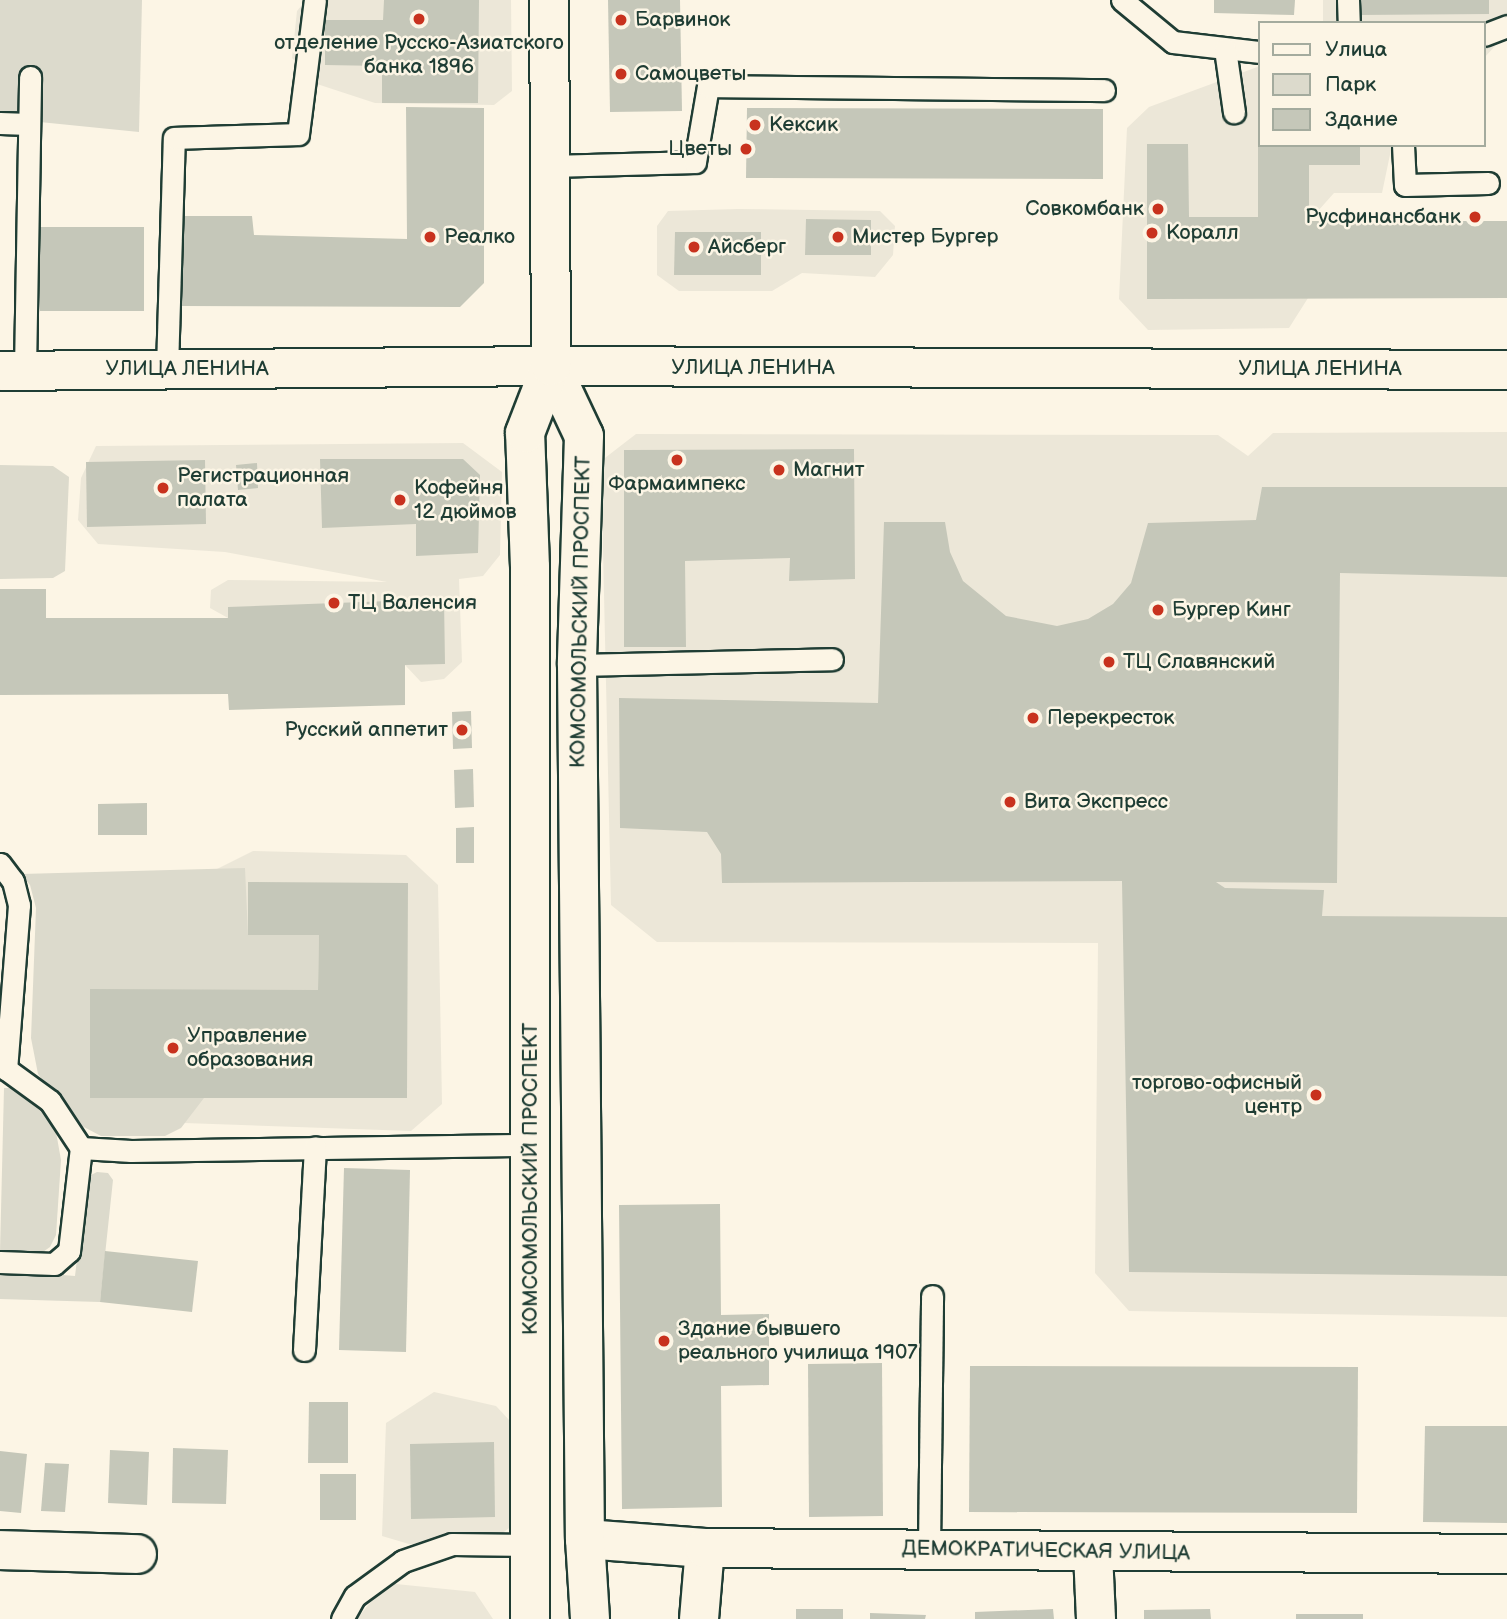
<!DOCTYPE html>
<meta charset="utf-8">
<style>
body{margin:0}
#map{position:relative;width:1507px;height:1619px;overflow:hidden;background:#fcf5e5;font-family:"Balsamiq Sans",sans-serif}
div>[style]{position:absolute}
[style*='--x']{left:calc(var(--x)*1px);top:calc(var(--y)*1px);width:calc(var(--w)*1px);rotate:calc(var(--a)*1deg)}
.built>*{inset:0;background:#ece7d8}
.green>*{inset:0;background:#dcdacc}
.building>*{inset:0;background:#c5c7b9}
.roads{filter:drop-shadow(2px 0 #1f3d34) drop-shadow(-2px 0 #1f3d34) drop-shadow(0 2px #1f3d34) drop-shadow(0 -2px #1f3d34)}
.service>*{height:21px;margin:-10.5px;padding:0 10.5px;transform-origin:10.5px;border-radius:10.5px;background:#fcf5e5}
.minor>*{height:38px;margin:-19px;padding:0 19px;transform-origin:19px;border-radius:19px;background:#fcf5e5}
.tertiary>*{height:38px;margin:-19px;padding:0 19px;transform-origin:19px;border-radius:19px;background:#fcf5e5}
.secondary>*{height:38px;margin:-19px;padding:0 19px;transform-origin:19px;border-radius:19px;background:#fcf5e5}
.primary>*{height:38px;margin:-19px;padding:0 19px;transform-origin:19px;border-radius:19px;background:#fcf5e5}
.dots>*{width:19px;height:19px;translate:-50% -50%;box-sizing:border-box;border:4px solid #fcf5e5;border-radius:50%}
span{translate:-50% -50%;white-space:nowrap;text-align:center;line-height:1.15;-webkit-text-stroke:5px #fcf5e5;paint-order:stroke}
.poi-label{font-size:21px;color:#1f3d34}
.left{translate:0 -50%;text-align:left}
.right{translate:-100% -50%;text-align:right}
.street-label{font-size:21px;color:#1f3d34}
.legend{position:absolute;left:1258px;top:21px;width:228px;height:126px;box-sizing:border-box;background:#fcf5e5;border:2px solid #a4ab9e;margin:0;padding:9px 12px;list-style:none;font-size:21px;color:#1f3d34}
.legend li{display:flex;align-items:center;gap:14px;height:35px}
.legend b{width:35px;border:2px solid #a4ab9e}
</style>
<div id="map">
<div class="built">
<i style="clip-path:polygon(306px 0,511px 0,512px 91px,494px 105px,375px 103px,317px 84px,292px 58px,297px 11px)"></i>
<i style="clip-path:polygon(1323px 0,1507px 0,1507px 33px,1484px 58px,1484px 23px,1323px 23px)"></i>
<i style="clip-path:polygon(1260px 66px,1260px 145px,1392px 145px,1382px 193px,1334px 193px,1309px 221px,1308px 298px,1289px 328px,1148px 330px,1119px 299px,1127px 128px,1149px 107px)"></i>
<i style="clip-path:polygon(738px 209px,880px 211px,895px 226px,893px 255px,875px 277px,802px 273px,772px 291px,679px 291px,657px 275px,657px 226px,668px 211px)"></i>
<i style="clip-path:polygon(1507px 432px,1507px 1317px,1129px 1311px,1095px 1273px,1098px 943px,657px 942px,611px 905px,601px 461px,636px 434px,1218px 435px,1248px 456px,1273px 433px)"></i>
<i style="clip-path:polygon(463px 443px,502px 472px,500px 555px,483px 576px,459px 579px,462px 662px,444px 679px,421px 682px,405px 665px,404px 632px,228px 618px,210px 608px,211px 590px,228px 580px,387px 582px,225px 552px,98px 544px,78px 520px,81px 478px,96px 446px)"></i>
<i style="clip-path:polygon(253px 851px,406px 855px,438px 885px,442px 1104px,411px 1131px,69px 1119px,51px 980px,217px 869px)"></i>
<i style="clip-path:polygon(434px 1392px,496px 1406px,521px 1433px,514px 1524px,491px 1542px,409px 1544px,382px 1536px,386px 1423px)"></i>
<i style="clip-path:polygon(386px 1583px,475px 1592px,493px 1619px,357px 1619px)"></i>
</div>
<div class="green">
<i style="clip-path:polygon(0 0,142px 0,139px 132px,0 118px)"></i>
<i style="clip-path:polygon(0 465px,53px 466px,69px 477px,65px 571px,53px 578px,0 579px)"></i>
<i style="clip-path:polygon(245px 868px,248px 935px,319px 935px,318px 990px,91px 990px,204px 1098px,181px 1128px,165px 1136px,101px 1136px,82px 1126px,61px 1107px,38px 1074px,31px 1038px,36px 908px,30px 885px,21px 874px)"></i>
<i style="clip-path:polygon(4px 1088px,15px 1088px,43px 1113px,56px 1132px,61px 1160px,56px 1235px,50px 1247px,40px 1254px,0 1252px)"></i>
<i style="clip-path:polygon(97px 1172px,108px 1173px,113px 1180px,100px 1302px,0 1299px,0 1270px,75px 1276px,87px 1177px)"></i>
</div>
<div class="building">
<i style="clip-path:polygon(384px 0,479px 0,478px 103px,382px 103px,382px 66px,325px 65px,325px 20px,383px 20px)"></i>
<i style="clip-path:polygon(608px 0,680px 0,682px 111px,610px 112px)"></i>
<i style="clip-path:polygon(1214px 0,1295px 0,1294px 15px,1214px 13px)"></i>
<i style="clip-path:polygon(1358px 0,1489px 0,1489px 14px,1358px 15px)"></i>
<i style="clip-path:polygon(406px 107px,484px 108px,484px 283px,460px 307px,182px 306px,181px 216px,252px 216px,254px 235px,407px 239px)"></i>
<i style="clip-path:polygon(747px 108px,1103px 109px,1103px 179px,746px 178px)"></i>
<i style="clip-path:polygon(1147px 144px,1188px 144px,1189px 217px,1258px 217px,1258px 145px,1360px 145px,1360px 165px,1309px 165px,1309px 221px,1507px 221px,1507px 298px,1147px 299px)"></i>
<i style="clip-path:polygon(806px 219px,871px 220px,871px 255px,805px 255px)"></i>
<i style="clip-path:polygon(40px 227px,144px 227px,144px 311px,40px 311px)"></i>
<i style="clip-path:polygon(675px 232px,761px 232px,761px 275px,674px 275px)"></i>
<i style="clip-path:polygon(854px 449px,855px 579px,789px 581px,790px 558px,685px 561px,686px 647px,624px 647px,624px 450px)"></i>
<i style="clip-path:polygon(320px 459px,463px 459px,480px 475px,478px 553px,416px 556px,416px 524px,322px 528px)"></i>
<i style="clip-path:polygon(205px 460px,206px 524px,87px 527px,86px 462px)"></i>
<i style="clip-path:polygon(257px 463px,258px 488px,238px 490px,236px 465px)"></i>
<i style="clip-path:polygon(1262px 487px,1507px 487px,1507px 577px,1340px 573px,1337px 883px,1216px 882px,1225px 888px,1324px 890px,1322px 916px,1507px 917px,1507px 1276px,1129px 1272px,1122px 881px,722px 883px,721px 854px,707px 832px,620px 828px,619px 698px,878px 703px,884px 522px,945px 522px,950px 552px,963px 581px,1006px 616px,1057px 626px,1088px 619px,1113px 604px,1131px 583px,1148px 523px,1256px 520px)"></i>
<i style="clip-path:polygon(0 589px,46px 589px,46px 618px,228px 618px,228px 607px,444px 599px,445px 664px,405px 665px,405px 705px,229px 710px,228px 694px,0 695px)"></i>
<i style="clip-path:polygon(471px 711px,472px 748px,453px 749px,452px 712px)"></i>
<i style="clip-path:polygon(473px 769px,474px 807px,455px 808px,454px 770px)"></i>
<i style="clip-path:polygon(147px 803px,147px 835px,98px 835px,98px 804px)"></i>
<i style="clip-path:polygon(474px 827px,474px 863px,456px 863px,456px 828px)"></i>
<i style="clip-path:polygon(248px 882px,408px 883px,407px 1098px,90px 1098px,90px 989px,318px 990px,319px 935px,248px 935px)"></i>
<i style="clip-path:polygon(344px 1168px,410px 1170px,406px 1352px,339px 1350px)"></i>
<i style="clip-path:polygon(720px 1204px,721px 1315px,769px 1314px,769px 1385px,721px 1386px,722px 1507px,622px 1509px,619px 1205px)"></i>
<i style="clip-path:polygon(105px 1251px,198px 1261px,192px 1312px,100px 1302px)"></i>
<i style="clip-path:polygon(882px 1363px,883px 1516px,809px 1517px,808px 1364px)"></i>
<i style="clip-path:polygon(970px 1366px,1358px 1367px,1357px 1513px,969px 1512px)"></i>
<i style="clip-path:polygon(309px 1402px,348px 1402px,348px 1463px,308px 1463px)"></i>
<i style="clip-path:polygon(1425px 1426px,1507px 1426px,1507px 1523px,1423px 1522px)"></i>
<i style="clip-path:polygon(494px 1442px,495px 1517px,411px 1519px,410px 1444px)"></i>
<i style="clip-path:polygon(173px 1448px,228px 1450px,226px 1504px,172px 1503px)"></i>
<i style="clip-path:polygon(110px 1450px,149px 1452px,147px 1505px,108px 1503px)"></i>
<i style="clip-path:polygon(0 1451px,27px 1454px,21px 1513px,0 1511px)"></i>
<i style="clip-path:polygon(45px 1463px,69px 1464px,65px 1512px,41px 1511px)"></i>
<i style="clip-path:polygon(320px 1474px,356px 1474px,356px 1520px,320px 1520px)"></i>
<i style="clip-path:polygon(796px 1609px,843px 1609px,843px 1619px,796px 1619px)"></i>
<i style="clip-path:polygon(1053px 1609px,1054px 1619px,975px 1619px,975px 1612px)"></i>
<i style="clip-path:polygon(1210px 1609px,1211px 1619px,1144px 1619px,1144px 1610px)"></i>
<i style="clip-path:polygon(870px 1613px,926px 1615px,925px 1619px,870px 1619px)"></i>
<i style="clip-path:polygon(1296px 1614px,1363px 1614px,1363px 1619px,1296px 1619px)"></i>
</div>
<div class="roads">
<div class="service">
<i style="--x:1122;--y:0;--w:66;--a:39.5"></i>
<i style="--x:1173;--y:42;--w:88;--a:6.6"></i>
<i style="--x:1348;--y:0;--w:23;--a:88"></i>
<i style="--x:1484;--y:35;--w:25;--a:-21"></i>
<i style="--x:1225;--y:49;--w:64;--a:81.9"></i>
<i style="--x:0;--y:123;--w:29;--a:2"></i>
<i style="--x:1403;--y:145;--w:40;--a:87.1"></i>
<i style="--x:1405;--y:185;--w:83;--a:-1.4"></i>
<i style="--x:552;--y:166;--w:143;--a:-1.6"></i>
<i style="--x:695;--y:162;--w:77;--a:-80.3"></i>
<i style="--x:708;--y:86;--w:396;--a:0.6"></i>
<i style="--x:167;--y:369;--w:231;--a:-88.3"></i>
<i style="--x:174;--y:138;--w:124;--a:-1.8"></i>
<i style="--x:298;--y:134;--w:135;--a:-82.8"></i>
<i style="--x:25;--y:370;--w:293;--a:-89"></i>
<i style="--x:577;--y:665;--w:255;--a:-1.3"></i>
<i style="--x:0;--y:864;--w:21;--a:53"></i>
<i style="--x:13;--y:881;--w:25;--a:76"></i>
<i style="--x:19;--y:905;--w:165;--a:94.5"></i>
<i style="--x:6;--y:1069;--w:54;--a:36"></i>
<i style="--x:50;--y:1101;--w:56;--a:56.6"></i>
<i style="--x:81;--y:1148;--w:50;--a:3.4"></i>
<i style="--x:131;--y:1151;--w:401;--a:-0.9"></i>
<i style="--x:0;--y:1262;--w:54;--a:2.1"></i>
<i style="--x:54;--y:1264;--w:20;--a:-41"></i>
<i style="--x:69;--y:1251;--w:104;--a:-83.4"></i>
<i style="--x:304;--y:1350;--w:203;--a:-86.9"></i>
<i style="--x:929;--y:1548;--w:252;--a:-89.3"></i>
<i style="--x:342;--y:1619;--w:26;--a:-61"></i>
<i style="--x:355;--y:1596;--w:59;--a:-36.1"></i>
<i style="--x:403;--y:1561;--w:52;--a:-19.1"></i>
<i style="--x:452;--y:1544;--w:79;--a:0.7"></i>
</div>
<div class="minor">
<i style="--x:0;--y:1550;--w:137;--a:1.7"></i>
<i style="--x:1093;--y:1553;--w:66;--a:87.4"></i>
<i style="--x:699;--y:1619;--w:71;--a:-85.2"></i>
</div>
<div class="tertiary">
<i style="--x:585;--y:1539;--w:120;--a:4.3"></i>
<i style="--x:705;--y:1548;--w:802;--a:0.43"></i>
</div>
<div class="secondary">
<i style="--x:0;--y:371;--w:551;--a:-0.52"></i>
</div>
<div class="primary">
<i style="--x:551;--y:366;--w:77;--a:64.8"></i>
<i style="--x:584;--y:436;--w:229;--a:91.8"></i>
<i style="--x:577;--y:665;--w:874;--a:89.48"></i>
<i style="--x:585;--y:1539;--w:80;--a:86.4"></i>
<i style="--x:551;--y:366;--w:956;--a:0.24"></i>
<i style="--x:530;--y:1619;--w:1052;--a:-90"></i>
<i style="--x:530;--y:567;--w:134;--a:-92.1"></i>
<i style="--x:525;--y:433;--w:72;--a:-68.8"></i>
<i style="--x:551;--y:366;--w:366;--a:-90.3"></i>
</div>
</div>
<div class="dots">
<i style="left:419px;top:19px;background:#c8321e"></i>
<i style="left:621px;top:20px;background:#c8321e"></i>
<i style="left:621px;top:74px;background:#c8321e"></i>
<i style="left:755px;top:125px;background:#c8321e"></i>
<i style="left:746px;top:149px;background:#c8321e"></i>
<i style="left:1158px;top:209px;background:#c8321e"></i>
<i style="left:1475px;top:217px;background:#c8321e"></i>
<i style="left:1152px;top:233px;background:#c8321e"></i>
<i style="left:430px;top:237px;background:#c8321e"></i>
<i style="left:838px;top:237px;background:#c8321e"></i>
<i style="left:694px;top:247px;background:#c8321e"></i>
<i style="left:677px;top:460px;background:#c8321e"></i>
<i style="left:779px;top:470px;background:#c8321e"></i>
<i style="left:163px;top:488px;background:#c8321e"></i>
<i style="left:400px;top:500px;background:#c8321e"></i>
<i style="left:334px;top:603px;background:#c8321e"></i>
<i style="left:1158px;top:610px;background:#c8321e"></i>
<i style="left:1109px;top:662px;background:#c8321e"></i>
<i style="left:1033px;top:718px;background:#c8321e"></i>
<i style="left:462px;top:730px;background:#c8321e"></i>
<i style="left:1010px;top:802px;background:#c8321e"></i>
<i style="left:173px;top:1048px;background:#c8321e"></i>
<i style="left:1316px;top:1095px;background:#c8321e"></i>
<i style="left:664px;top:1341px;background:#c8321e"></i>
</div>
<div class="poi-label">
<span class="left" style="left:635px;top:20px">Барвинок</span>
<span style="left:419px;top:55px">отделение Русско-Азиатского<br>банка 1896</span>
<span class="left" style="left:635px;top:74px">Самоцветы</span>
<span class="left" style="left:769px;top:125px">Кексик</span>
<span class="right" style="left:732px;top:149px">Цветы</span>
<span class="right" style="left:1144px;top:209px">Совкомбанк</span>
<span class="right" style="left:1461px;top:217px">Русфинансбанк</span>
<span class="left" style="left:1166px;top:233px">Коралл</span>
<span class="left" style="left:444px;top:237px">Реалко</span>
<span class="left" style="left:852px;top:237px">Мистер Бургер</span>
<span class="left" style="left:708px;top:247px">Айсберг</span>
<span class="left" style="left:793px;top:470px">Магнит</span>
<span class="left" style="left:177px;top:488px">Регистрационная<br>палата</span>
<span style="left:677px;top:484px">Фармаимпекс</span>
<span class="left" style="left:414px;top:500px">Кофейня<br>12 дюймов</span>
<span class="left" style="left:348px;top:603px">ТЦ Валенсия</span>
<span class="left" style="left:1172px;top:610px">Бургер Кинг</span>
<span class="left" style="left:1123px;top:662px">ТЦ Славянский</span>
<span class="left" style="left:1047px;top:718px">Перекресток</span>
<span class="right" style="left:448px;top:730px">Русский аппетит</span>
<span class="left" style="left:1024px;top:802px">Вита Экспресс</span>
<span class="left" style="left:187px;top:1048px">Управление<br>образования</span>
<span class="right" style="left:1302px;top:1095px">торгово-офисный<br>центр</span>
<span class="left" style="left:678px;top:1341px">Здание бывшего<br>реального училища 1907</span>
</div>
<div class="street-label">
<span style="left:753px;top:368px">УЛИЦА ЛЕНИНА</span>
<span style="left:187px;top:369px">УЛИЦА ЛЕНИНА</span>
<span style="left:1320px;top:369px">УЛИЦА ЛЕНИНА</span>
<span style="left:581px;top:612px;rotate:-89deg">КОМСОМОЛЬСКИЙ ПРОСПЕКТ</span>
<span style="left:531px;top:1179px;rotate:-90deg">КОМСОМОЛЬСКИЙ ПРОСПЕКТ</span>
<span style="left:1046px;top:1551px;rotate:1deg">ДЕМОКРАТИЧЕСКАЯ УЛИЦА</span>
</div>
<ul class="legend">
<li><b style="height:9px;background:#fcf5e5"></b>Улица</li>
<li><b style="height:19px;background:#dcdacc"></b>Парк</li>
<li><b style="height:19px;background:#c5c7b9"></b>Здание</li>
</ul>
</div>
